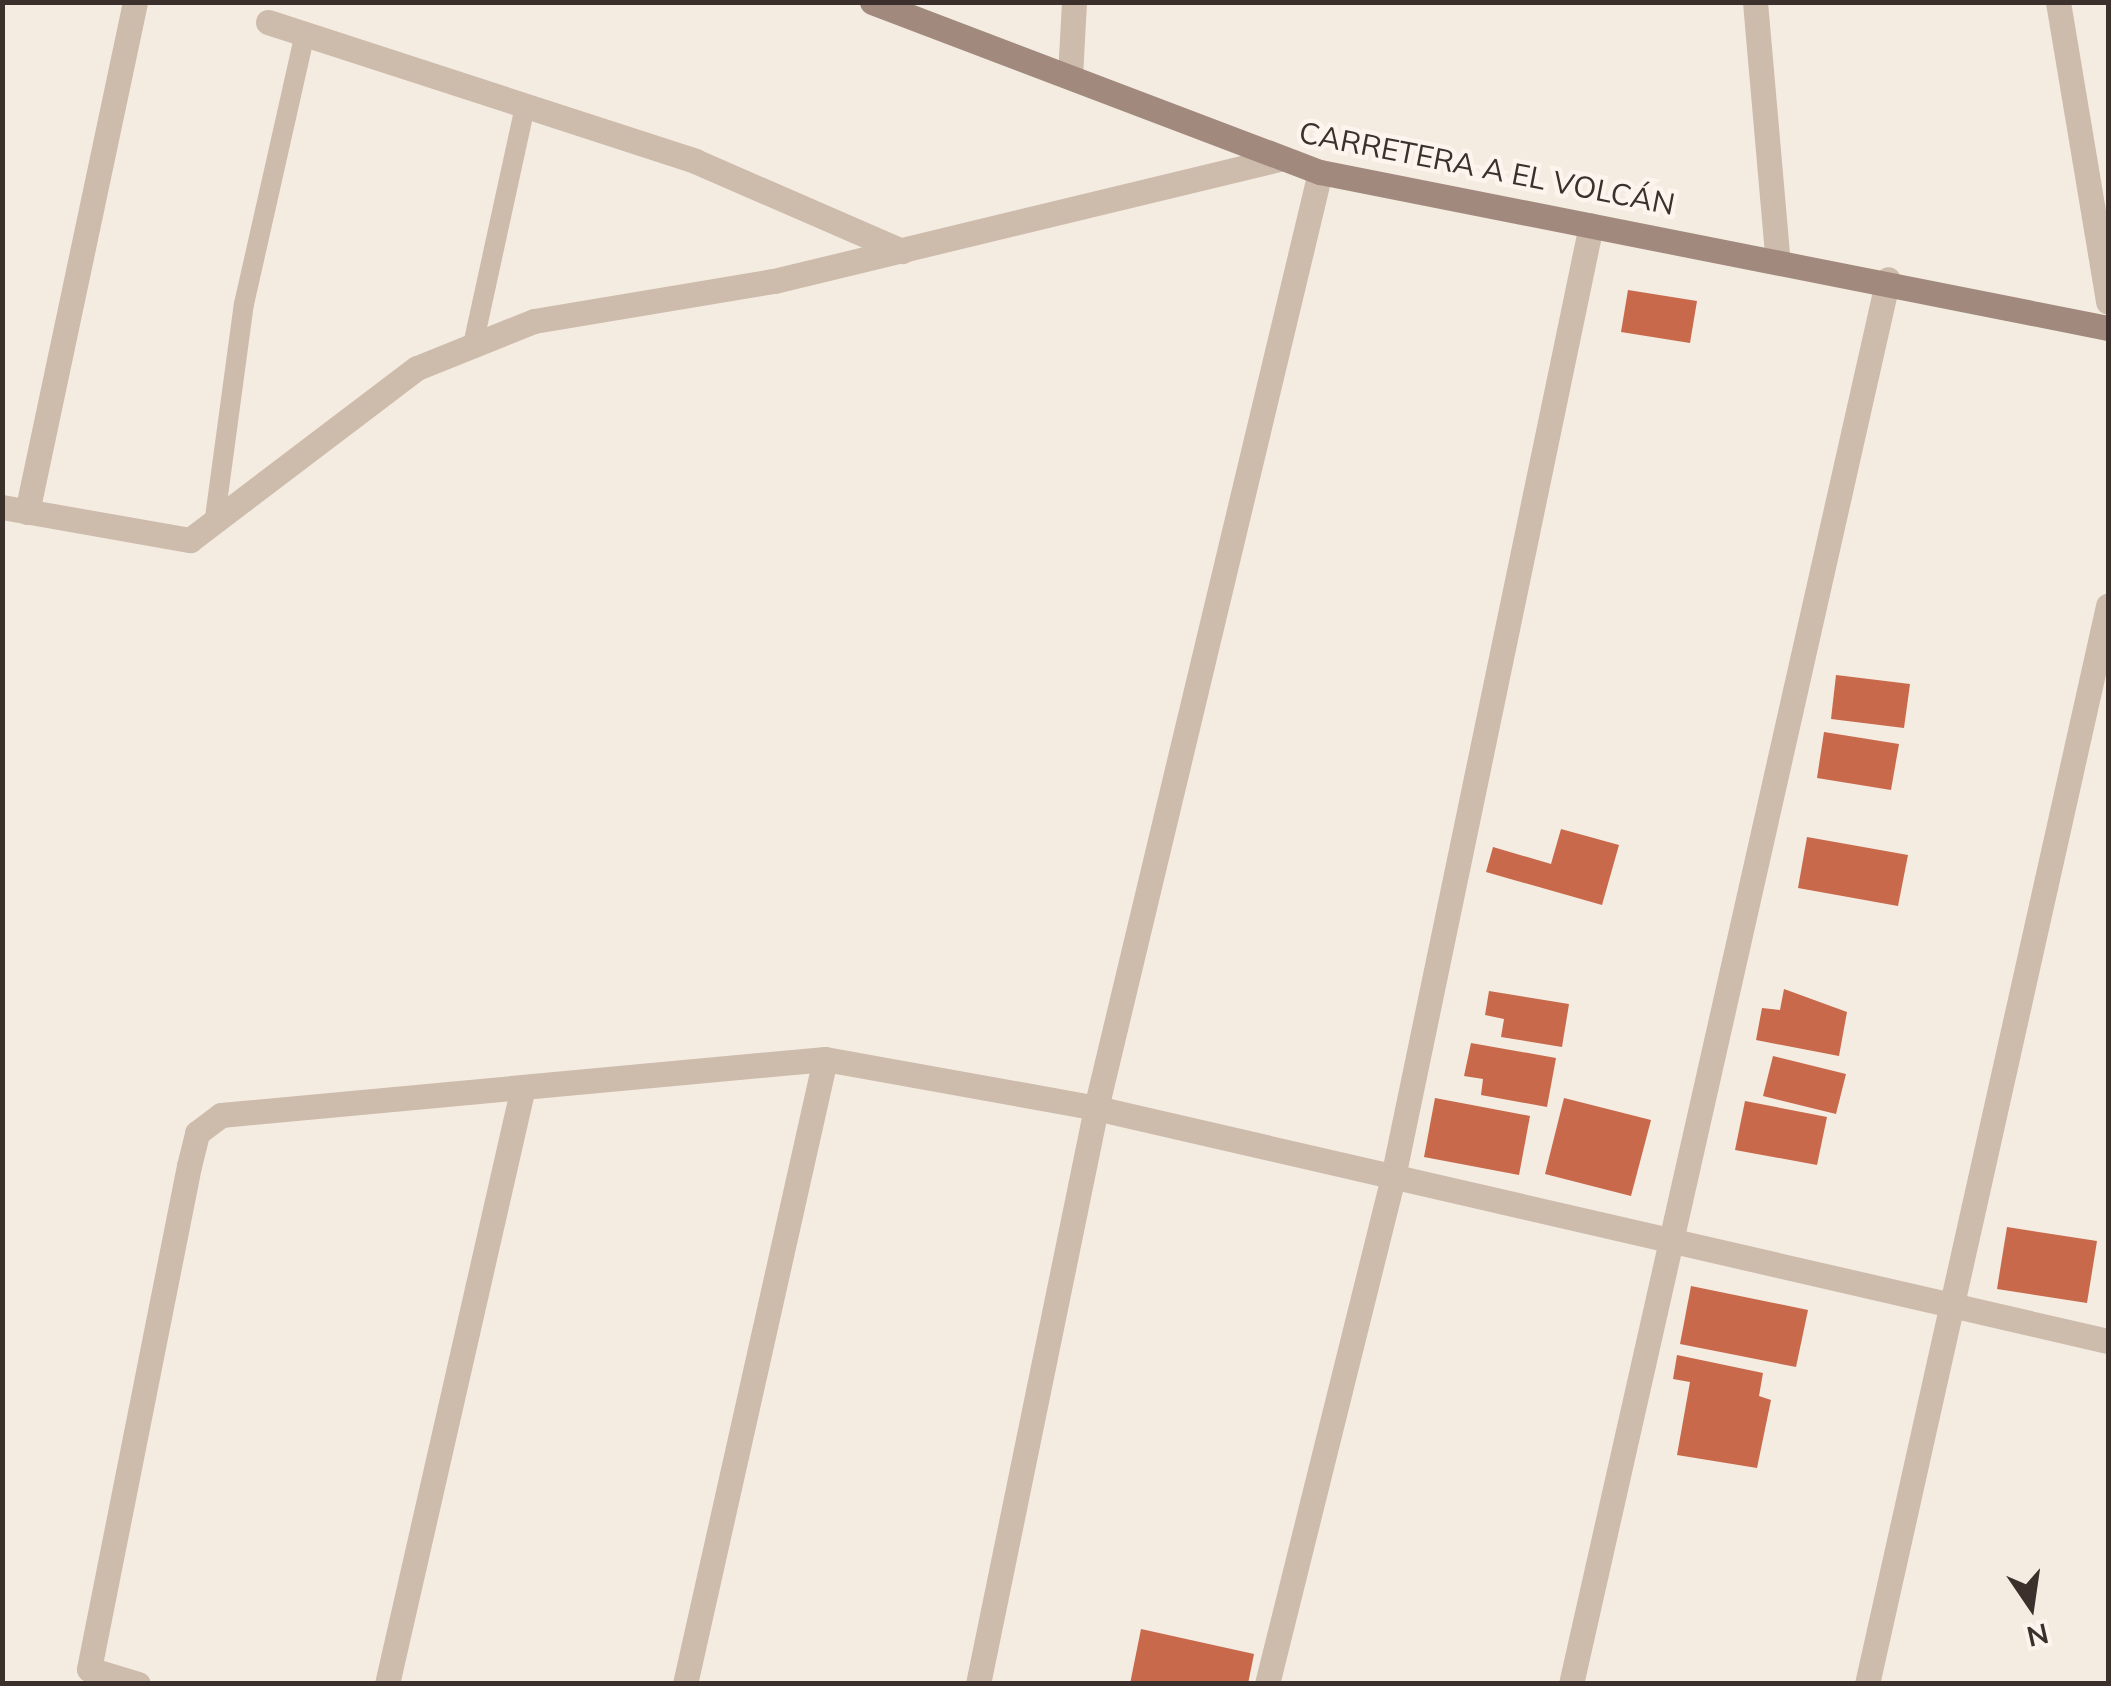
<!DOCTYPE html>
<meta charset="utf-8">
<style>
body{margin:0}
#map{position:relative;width:2111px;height:1686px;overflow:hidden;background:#f4ebe1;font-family:Mulish,sans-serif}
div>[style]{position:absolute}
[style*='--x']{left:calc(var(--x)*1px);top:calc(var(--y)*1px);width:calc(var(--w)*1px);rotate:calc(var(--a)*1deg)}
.building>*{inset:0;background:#c8694b}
.lane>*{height:20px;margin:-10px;padding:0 10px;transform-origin:10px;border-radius:10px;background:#cdbbac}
.street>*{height:25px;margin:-12.5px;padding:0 12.5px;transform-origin:12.5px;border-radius:12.5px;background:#cdbbac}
.secondary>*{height:25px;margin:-12.5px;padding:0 12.5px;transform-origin:12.5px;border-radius:12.5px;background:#a18a7d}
span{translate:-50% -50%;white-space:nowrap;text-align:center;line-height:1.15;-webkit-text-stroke:9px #fbf5ee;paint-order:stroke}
.street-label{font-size:30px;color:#3b302b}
.frame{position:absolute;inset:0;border:5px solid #3b302b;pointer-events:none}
.north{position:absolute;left:1981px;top:1556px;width:100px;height:100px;-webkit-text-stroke:8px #fbf5ee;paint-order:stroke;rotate:167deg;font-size:28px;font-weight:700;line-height:40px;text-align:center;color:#3b302b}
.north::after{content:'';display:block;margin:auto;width:35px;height:45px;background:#3b302b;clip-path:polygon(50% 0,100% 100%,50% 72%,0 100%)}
</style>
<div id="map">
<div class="building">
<i style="clip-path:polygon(1628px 290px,1697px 301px,1690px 343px,1621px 332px)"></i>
<i style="clip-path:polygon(1836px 675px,1910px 684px,1904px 728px,1831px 719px)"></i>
<i style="clip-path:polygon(1824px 732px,1899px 744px,1891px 790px,1817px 778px)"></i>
<i style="clip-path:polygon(1561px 829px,1619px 845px,1602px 905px,1486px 872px,1493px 847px,1551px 864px)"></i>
<i style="clip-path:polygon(1807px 837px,1908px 855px,1898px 906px,1798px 888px)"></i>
<i style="clip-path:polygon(1784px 989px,1847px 1012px,1839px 1056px,1756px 1040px,1762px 1008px,1780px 1010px)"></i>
<i style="clip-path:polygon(1489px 991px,1569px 1004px,1562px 1047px,1501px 1037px,1504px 1019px,1485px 1015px)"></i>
<i style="clip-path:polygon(1471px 1043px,1556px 1058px,1547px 1107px,1481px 1095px,1483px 1079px,1464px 1076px)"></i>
<i style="clip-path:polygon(1773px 1056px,1846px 1074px,1836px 1114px,1763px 1096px)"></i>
<i style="clip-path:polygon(1435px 1098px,1530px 1116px,1519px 1175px,1424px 1157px)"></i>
<i style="clip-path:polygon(1564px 1098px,1651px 1120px,1631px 1196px,1545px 1174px)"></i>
<i style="clip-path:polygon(1745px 1101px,1827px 1117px,1817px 1165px,1735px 1150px)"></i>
<i style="clip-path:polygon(2007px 1227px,2097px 1241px,2087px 1303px,1997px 1289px)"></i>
<i style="clip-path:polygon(1691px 1286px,1808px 1310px,1796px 1367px,1680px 1344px)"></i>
<i style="clip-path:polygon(1677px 1355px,1763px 1373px,1759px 1396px,1771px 1400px,1757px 1468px,1677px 1455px,1690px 1382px,1673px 1379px)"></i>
<i style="clip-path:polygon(1141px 1629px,1254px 1654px,1248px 1684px,1130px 1684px)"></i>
</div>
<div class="lane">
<i style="--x:473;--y:345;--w:245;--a:-77.7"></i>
<i style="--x:214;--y:525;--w:223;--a:-82.3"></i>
<i style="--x:244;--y:304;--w:277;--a:-77.3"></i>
</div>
<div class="street">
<i style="--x:1755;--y:2;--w:255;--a:85"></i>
<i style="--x:2058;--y:2;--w:304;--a:80.5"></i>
<i style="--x:268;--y:22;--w:449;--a:18"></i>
<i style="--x:695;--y:161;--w:226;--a:23.5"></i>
<i style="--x:1070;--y:76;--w:74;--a:-86.9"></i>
<i style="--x:2;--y:507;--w:191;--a:10"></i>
<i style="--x:190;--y:540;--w:285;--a:-37.2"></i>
<i style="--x:417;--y:368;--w:126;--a:-21.9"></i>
<i style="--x:534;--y:321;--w:243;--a:-9.5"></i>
<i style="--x:774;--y:281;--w:520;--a:-13.58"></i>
<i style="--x:27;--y:512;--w:521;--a:-78.04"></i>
<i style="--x:138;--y:1684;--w:51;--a:-163"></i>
<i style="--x:89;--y:1669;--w:513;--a:-78.76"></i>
<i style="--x:189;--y:1166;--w:34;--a:-76"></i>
<i style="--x:197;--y:1133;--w:30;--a:-37"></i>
<i style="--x:221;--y:1115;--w:607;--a:-5.3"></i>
<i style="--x:825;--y:1059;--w:275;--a:10.2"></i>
<i style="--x:1096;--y:1108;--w:1038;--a:12.97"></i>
<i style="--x:387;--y:1684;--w:608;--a:-77.17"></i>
<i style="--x:685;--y:1684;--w:640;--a:-77.37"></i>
<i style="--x:978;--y:1684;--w:588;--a:-78.42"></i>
<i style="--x:1096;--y:1108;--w:962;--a:-76.54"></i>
<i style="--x:1267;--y:1684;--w:522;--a:-76.04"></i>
<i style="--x:1393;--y:1177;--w:972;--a:-78.25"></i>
<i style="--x:1571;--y:1684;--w:1440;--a:-77.29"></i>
<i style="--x:1867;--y:1684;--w:1105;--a:-77.4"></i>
</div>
<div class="secondary">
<i style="--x:872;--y:2;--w:479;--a:20.8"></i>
<i style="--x:1320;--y:172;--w:803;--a:11.2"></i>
</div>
<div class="street-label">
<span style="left:1487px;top:168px;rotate:11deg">CARRETERA A EL VOLCÁN</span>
</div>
<div class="frame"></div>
<div class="north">N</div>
</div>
